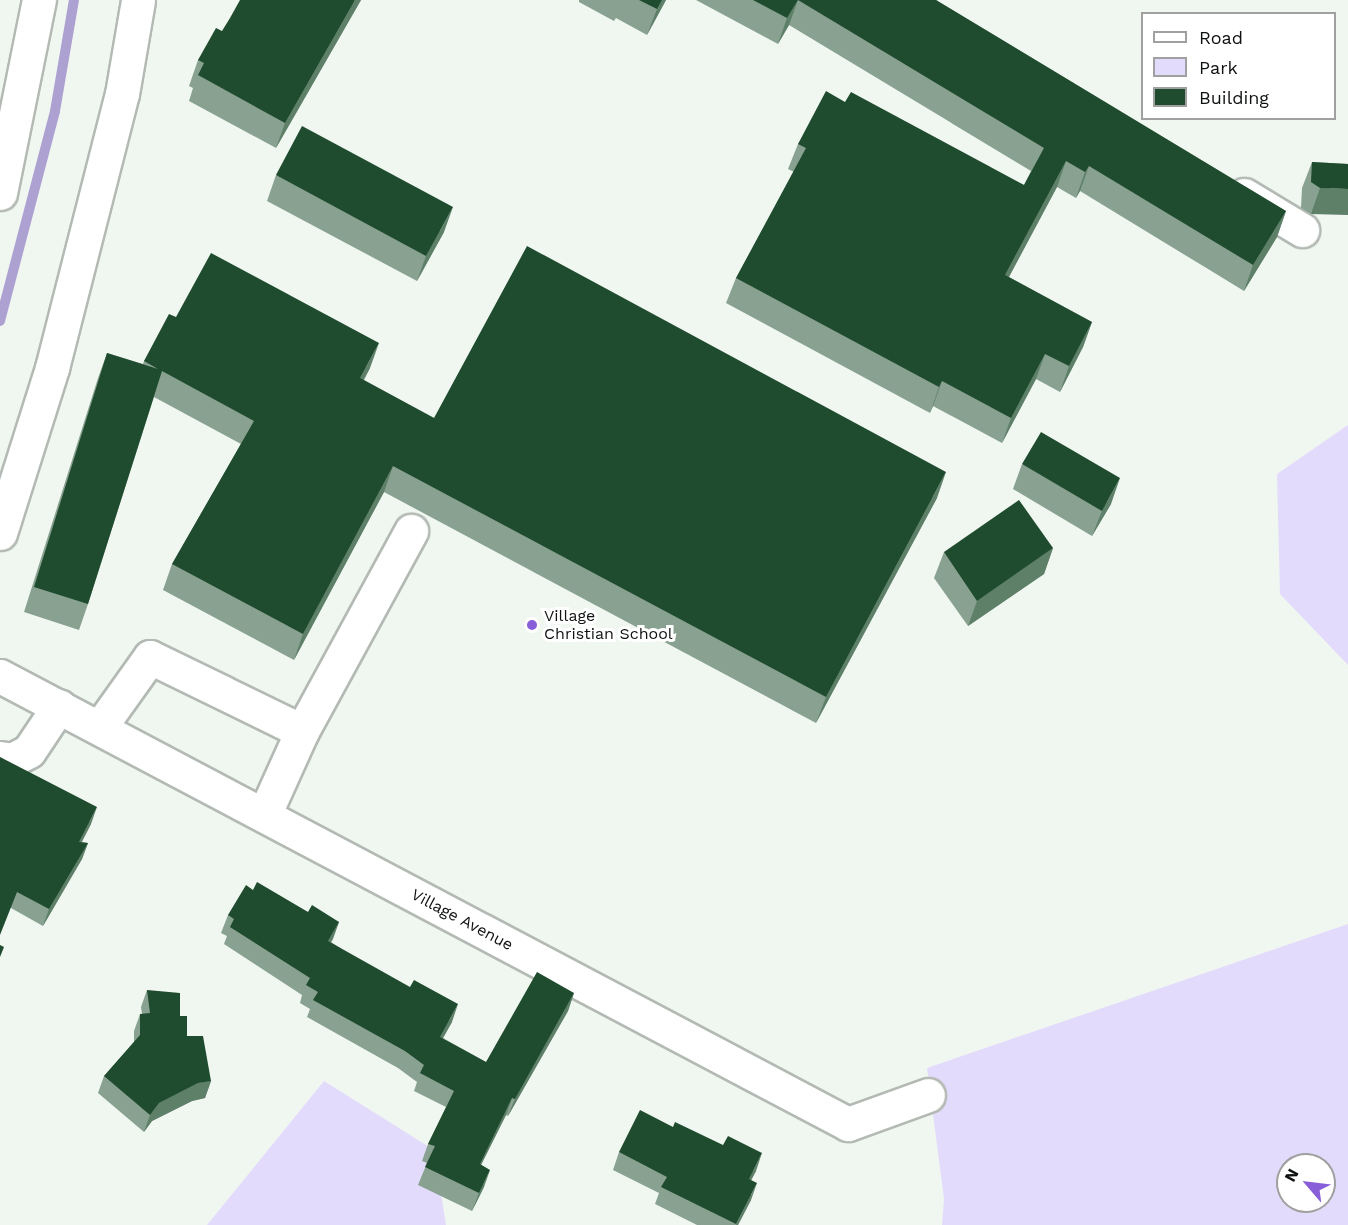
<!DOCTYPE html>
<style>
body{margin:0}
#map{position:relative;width:1348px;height:1225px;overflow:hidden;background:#f0f7f1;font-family:"Work Sans",sans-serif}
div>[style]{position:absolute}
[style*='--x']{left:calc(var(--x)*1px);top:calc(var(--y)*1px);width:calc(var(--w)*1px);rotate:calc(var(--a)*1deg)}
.green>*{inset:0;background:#e3dbfb}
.stream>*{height:10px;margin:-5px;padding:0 5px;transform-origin:5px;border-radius:5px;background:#ada1d1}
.roads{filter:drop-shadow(2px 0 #b3bab4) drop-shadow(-2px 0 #b3bab4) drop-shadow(0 2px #b3bab4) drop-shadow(0 -2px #b3bab4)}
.minor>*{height:33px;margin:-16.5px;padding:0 16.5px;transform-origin:16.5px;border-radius:16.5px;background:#fff}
.wall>*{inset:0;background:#88a190}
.shaded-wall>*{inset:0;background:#5e7f68}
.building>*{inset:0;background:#1f4b2e}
.dots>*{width:16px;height:16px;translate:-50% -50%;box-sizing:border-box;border:3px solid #fff;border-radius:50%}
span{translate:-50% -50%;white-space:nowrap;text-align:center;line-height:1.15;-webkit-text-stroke:6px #fff;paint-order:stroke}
.poi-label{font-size:16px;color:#0f1210}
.left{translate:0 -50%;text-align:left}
.street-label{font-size:16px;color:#0f1210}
.legend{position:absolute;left:1141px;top:12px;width:195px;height:108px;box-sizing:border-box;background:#fff;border:2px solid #9fa09f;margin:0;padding:8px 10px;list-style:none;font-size:18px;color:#0f1210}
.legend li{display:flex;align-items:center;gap:12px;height:30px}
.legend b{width:30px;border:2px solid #9fa09f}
.north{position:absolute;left:1276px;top:1153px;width:60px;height:60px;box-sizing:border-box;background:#fff;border:2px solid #9fa09f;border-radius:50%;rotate:298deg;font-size:16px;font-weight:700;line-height:24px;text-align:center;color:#0f1210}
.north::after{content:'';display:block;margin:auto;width:21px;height:27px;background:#885ed9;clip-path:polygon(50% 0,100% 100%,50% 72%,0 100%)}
</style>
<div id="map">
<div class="green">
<i style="clip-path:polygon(1348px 425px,1348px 665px,1280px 594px,1277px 474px)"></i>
<i style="clip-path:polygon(evenodd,1348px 924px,1348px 1225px,942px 1225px,944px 1199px,927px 1068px,1348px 924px,1288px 1165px,1324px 1165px,1324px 1201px,1288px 1201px,1288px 1165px)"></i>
<i style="clip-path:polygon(324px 1081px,434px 1150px,446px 1225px,207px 1225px)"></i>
</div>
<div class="stream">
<i style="--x:0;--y:321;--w:217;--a:-75.3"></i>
<i style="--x:55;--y:111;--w:113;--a:-80.3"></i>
</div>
<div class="roads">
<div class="minor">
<i style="--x:0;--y:193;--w:197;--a:-78.6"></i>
<i style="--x:1244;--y:195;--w:68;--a:31.1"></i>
<i style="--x:0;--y:533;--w:173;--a:-72.5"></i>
<i style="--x:52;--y:368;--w:283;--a:-75.7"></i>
<i style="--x:122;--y:94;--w:95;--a:-80.3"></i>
<i style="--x:0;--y:676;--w:959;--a:27.85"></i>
<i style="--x:848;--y:1124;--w:85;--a:-19.9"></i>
<i style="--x:100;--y:727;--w:86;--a:-54.5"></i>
<i style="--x:150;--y:657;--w:169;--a:26"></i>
<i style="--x:302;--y:731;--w:92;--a:114.3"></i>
<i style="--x:302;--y:731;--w:228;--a:-61.4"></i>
<i style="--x:0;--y:758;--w:12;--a:9"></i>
<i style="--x:12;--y:760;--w:19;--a:-28"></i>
<i style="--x:29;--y:751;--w:54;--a:-56.3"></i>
</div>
</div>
<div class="wall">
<i style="clip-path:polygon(361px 0,276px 148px,189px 101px,193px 88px,189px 86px,198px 60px,222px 31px)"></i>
<i style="clip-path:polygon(579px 0,666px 0,647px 35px,616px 18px,614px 21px,579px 2px)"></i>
<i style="clip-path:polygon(696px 0,936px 0,1286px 211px,1277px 237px,1244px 291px,1080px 191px,1076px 198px,1057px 187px,1009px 277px,1092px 322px,1083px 347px,1060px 392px,1036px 379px,1002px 443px,933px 406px,930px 413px,726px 303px,736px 278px,794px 172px,788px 169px,798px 144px,845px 102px,1024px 185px,1031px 171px,789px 25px,778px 44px)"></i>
<i style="clip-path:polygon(1312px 162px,1348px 164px,1311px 214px,1301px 208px,1302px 188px)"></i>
<i style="clip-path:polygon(276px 175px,444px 232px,417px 281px,267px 201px)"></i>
<i style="clip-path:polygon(176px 317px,370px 368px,364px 380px,434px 418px,937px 498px,816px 723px,384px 492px,294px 660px,163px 590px,172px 564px,241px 444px,154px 397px,88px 604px,79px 630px,24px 612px,98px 378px,107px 353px,143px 364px,144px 361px)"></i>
<i style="clip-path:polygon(1022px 464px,1111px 504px,1092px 536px,1013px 489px)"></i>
<i style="clip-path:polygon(1053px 548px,1044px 574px,968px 626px,934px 578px,944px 552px)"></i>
<i style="clip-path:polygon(0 757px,91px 824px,82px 842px,88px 843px,82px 859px,43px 926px,11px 908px)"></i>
<i style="clip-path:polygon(253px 890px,308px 912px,339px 922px,331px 942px,452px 1022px,443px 1038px,486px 1062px,574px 993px,568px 1011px,508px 1116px,506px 1115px,481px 1165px,484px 1187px,472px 1211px,418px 1185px,427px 1163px,422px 1161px,428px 1144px,446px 1107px,414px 1091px,417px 1082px,398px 1068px,307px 1017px,310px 1009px,300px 1003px,302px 995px,224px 944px,227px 936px,221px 933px,228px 915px)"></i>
<i style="clip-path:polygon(147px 990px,180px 1016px,187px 1036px,211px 1081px,205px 1098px,192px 1101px,152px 1121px,144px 1132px,98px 1093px,104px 1076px,134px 1042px,134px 1031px,140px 1014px,142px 1014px,141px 1007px)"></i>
<i style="clip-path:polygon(619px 1152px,756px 1171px,751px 1180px,751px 1200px,738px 1225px,697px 1225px,655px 1204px,659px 1193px,613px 1170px)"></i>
</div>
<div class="shaded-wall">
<i style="clip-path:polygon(355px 0,361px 0,276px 148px,285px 123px)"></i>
<i style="clip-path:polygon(662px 0,666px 0,647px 35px,657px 9px)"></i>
<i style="clip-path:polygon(798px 0,789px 25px,778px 44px,787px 18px)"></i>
<i style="clip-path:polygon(1066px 161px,1057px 187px,996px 301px,1005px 275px)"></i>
<i style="clip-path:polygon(1089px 166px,1080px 191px,1076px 198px,1085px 172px)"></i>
<i style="clip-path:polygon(1320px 188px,1348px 189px,1348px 215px,1311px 214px)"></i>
<i style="clip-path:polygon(453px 207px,444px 232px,417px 281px,426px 256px)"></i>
<i style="clip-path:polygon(1286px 211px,1277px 237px,1244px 291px,1253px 265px)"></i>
<i style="clip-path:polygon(1092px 322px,1083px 347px,1060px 392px,1069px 366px)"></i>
<i style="clip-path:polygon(379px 343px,370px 368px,351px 403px,360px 378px)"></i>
<i style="clip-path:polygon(1045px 354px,1036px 379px,1002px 443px,1011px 418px)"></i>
<i style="clip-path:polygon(942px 381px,933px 406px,930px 413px,939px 387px)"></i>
<i style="clip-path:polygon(393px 466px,384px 492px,294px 660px,303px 634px)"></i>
<i style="clip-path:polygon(946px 472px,937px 498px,816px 723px,826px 697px)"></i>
<i style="clip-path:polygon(1120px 478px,1111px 504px,1092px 536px,1102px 511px)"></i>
<i style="clip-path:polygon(1053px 548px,1044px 574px,968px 626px,977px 601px)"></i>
<i style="clip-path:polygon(97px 807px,91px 824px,73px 858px,79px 842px)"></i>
<i style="clip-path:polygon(88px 843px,82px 859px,43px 926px,49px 909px)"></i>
<i style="clip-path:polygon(339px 922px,333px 939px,321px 958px,328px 941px)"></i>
<i style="clip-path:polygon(574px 993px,568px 1011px,508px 1116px,515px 1099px)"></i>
<i style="clip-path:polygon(458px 1004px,452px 1022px,434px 1054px,440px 1037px)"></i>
<i style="clip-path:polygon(211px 1081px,205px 1098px,192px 1101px,152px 1121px,144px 1132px,150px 1115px,159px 1103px,198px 1083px)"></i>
<i style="clip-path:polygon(512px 1098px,506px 1115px,473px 1181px,480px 1164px)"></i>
<i style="clip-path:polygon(762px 1153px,756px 1171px,743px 1196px,749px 1179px)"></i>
<i style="clip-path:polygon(490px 1170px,484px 1187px,472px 1211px,479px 1193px)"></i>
<i style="clip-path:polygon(757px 1183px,751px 1200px,738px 1225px,736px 1225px)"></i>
</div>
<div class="building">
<i style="clip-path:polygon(240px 0,355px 0,285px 123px,198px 75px,204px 63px,198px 60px,216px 28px,222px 31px,230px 18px)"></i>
<i style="clip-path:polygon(639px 0,662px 0,657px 9px)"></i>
<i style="clip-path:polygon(753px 0,798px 0,787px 18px)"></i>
<i style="clip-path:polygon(798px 0,936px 0,1286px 211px,1253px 265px,1089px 166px,1085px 172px,1066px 161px,1005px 275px,1092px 322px,1069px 366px,1045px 354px,1011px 418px,942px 381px,939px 387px,736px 278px,806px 148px,798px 144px,826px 91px,845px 102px,851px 92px,1024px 185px,1044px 148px)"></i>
<i style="clip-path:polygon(302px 126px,453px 207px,426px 256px,276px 175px)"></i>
<i style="clip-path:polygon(1312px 162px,1348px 164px,1348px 189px,1320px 188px,1311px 182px)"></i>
<i style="clip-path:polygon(527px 246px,946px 472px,826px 697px,393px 466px,303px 634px,172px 564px,254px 421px,162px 371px,88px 604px,34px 587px,107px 353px,158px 369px,144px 361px,169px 314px,176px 317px,211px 253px,379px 343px,360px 378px,434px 418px)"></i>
<i style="clip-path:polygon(1041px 432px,1120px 478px,1102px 511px,1022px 464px)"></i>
<i style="clip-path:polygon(1019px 500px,1053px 548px,977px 601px,944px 552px)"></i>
<i style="clip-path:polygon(0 757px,97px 807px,79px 842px,88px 843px,49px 909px,17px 892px,0 935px)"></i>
<i style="clip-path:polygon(257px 882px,308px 912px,312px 905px,339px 922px,328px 941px,410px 987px,414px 980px,458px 1004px,440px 1037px,486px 1062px,537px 972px,574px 993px,515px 1099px,512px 1098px,480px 1164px,490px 1170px,479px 1193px,425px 1167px,435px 1146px,428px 1144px,454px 1091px,420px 1073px,424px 1065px,405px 1051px,313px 1000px,318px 992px,306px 985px,310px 978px,230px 927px,234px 919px,228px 915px,246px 885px,253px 890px)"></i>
<i style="clip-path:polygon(0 945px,4px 947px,0 957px)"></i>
<i style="clip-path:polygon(147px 990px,180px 993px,180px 1016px,187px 1016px,187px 1036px,203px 1036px,211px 1081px,198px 1083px,159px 1103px,150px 1115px,104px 1076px,140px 1035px,140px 1014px,150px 1013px)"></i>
<i style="clip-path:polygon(640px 1110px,673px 1127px,675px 1122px,723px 1145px,728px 1136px,762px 1153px,749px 1179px,757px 1183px,736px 1224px,661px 1187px,667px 1177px,619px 1152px)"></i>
</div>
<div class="dots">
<i style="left:532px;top:625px;background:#885ed9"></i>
</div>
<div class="poi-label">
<span class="left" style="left:544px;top:625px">Village<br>Christian School</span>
</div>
<div class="street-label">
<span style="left:462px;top:920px;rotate:28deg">Village Avenue</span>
</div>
<ul class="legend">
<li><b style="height:8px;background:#fff"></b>Road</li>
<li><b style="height:16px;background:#e3dbfb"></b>Park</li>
<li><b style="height:16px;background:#1f4b2e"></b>Building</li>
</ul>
<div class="north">N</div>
</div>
